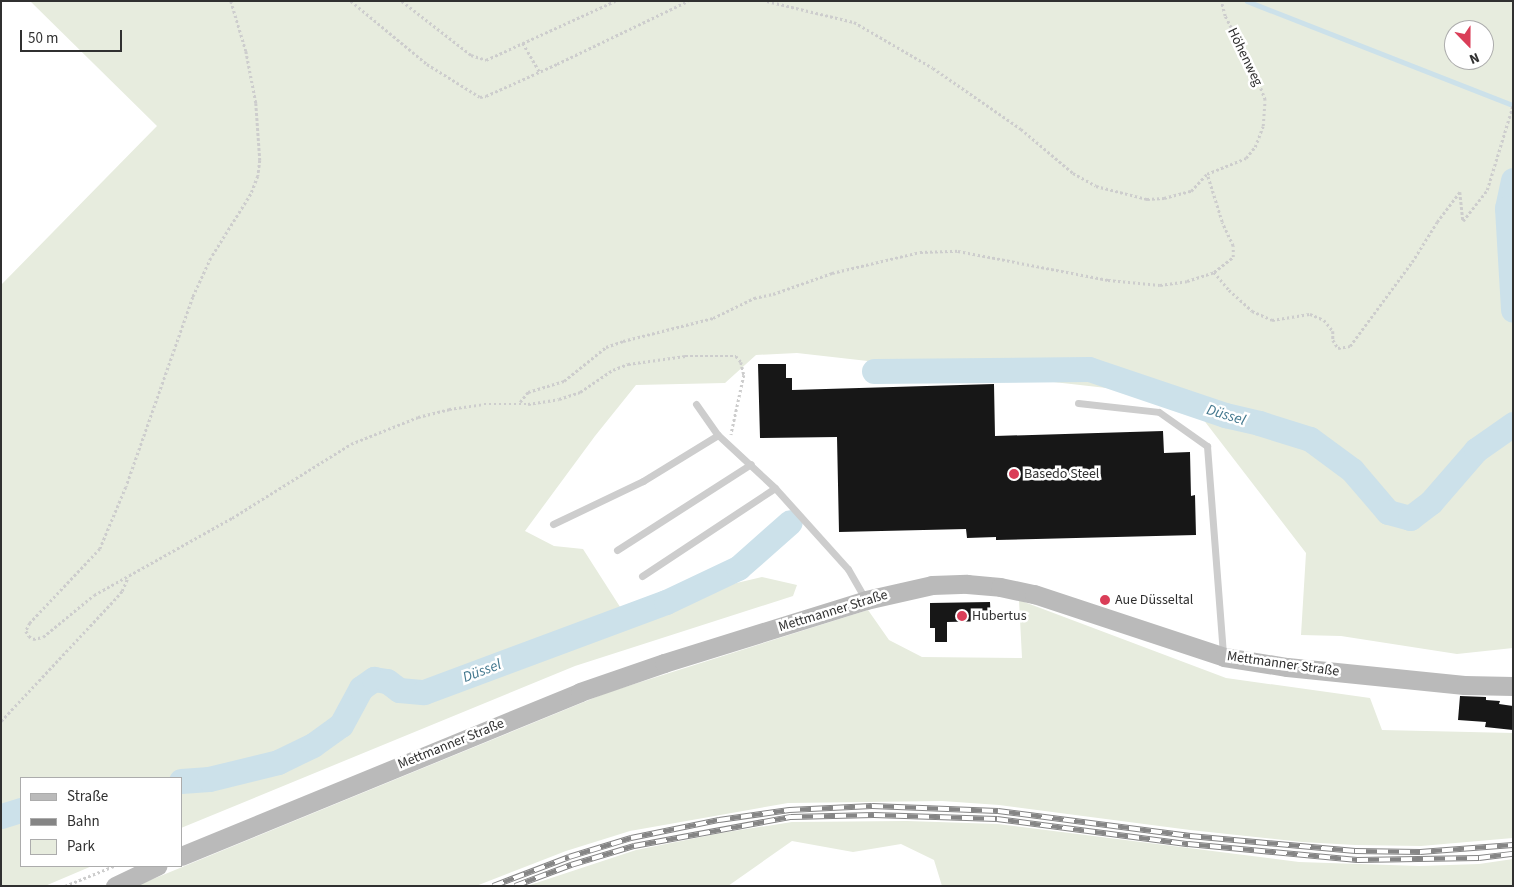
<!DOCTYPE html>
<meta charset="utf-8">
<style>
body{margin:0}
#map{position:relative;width:1514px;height:887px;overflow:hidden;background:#fff;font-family:"Source Sans 3",sans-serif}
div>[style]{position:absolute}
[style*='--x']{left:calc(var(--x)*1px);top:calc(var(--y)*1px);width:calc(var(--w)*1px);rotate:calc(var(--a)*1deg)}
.green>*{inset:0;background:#e7ecde}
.stream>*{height:4.5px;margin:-2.25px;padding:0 2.25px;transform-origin:2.25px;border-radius:2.25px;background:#cce1ea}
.river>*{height:25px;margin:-12.5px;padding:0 12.5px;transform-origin:12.5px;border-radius:12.5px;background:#cce1ea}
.building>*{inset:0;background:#171717}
.path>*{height:2.5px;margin-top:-1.25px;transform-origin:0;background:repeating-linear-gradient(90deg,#cdcdcd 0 2.5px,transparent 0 5px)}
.lane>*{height:7px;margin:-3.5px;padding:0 3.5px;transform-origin:3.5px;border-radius:3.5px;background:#cdcdcd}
.secondary>*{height:19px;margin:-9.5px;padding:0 9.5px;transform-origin:9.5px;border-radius:9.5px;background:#bababa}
.rail>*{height:5.5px;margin-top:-2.75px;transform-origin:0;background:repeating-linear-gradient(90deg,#fff 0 11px,#858585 0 22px);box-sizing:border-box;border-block:1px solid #858585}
.dots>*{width:14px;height:14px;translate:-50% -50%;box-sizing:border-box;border:2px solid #fff;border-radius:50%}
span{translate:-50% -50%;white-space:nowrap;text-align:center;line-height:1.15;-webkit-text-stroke:5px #fff;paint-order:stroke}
.street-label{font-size:14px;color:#303030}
.poi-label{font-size:14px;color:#303030}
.left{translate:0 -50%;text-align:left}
.water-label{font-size:15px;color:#42778d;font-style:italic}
.frame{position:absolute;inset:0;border:2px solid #303030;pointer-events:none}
.legend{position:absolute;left:20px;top:777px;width:162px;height:90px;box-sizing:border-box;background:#fff;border:1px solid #acacac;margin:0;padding:6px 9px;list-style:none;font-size:15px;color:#303030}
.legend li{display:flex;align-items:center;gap:10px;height:25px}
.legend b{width:25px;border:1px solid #acacac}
.north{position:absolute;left:1444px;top:20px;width:50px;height:50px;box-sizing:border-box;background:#fff;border:1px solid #acacac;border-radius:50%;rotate:158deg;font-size:14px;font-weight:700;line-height:20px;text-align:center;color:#303030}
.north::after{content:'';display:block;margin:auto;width:18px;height:22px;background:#da3e58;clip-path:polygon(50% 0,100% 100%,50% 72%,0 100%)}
.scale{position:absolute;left:20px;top:30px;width:102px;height:22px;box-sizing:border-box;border:2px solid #303030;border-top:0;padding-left:6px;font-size:15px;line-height:18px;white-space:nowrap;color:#303030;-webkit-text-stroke:4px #fff;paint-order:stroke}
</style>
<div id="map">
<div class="green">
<i style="clip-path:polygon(evenodd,30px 1px,1513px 1px,1513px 648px,1457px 654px,1341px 636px,1301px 635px,1306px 553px,1186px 397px,797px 353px,756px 355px,725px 383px,636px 385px,595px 436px,525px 531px,554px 546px,583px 549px,622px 610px,762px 577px,797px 585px,793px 596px,575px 666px,181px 828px,181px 778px,21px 778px,21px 866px,92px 866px,45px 886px,1px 886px,1px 285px,157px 126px,30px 1px,1454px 30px,1484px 30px,1484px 60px,1454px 60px,1454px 30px)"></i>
<i style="clip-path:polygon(1019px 600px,1226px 678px,1370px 698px,1382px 730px,1513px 733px,1513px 838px,1421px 846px,1355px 845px,1302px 842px,1190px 830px,999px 805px,942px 801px,788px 803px,630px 831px,566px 851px,476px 886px,136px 886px,606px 693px,868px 610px,889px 640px,922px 657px,1022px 658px)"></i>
<i style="clip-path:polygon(907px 821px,998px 824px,1299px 862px,1420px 866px,1479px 864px,1513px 859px,1513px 886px,942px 886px,934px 860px,901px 844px,853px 852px,792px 841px,728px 886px,527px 886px,636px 850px,721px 833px,792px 822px)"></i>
</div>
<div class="stream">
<i style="--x:1247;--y:1;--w:286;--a:21.4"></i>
</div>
<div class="river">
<i style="--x:1513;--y:180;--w:29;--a:102"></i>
<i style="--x:1507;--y:208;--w:102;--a:86.6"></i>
<i style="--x:874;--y:371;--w:215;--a:-0.5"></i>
<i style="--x:1089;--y:369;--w:144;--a:18.7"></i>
<i style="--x:1225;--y:415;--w:35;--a:13"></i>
<i style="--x:1259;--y:423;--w:53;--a:17.4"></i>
<i style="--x:1310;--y:439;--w:52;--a:36.4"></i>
<i style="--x:1352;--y:470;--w:55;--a:49.4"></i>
<i style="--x:1388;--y:512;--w:23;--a:15"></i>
<i style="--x:1410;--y:518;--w:26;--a:-37"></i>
<i style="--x:1431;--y:502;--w:69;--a:-49.1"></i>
<i style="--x:1476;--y:450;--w:45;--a:-35.1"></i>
<i style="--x:181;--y:781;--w:28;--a:-4"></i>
<i style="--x:209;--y:779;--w:71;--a:-13.8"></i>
<i style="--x:278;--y:762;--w:39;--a:-26"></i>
<i style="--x:313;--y:745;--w:34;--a:-36"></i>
<i style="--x:341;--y:725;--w:42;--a:-61.6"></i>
<i style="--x:361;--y:688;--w:16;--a:-35"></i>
<i style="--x:374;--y:679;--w:13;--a:9"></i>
<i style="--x:387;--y:681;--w:15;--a:37"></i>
<i style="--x:399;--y:690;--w:25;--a:5"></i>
<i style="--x:424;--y:692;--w:258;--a:-20.4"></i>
<i style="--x:666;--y:602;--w:80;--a:-25.3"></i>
<i style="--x:738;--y:568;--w:69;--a:-41.5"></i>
<i style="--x:1;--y:816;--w:21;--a:-17"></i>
</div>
<div class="building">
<i style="clip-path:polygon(758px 364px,786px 364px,786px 378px,792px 378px,792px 390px,994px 384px,995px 436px,1163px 431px,1164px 453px,1190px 452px,1191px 496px,1195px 495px,1196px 535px,996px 540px,996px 537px,967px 538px,966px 529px,839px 532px,837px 437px,760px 438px)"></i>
<i style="clip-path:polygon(990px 602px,991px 621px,947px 622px,947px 642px,935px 642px,935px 628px,930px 628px,930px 603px)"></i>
<i style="clip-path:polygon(1460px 696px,1486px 697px,1486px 700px,1500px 701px,1499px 704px,1513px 706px,1513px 730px,1485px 727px,1486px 722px,1458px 720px)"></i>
</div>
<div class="path">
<i style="--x:231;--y:1;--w:52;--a:73.3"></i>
<i style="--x:246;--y:51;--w:53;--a:79.1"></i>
<i style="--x:256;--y:103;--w:57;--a:86"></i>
<i style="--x:260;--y:160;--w:16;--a:97"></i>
<i style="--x:258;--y:176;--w:19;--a:111"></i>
<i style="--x:251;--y:194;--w:75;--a:122"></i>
<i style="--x:211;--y:258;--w:43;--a:114.8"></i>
<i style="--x:193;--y:297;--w:201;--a:109.4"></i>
<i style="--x:126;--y:487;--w:67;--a:112.8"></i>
<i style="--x:100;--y:549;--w:102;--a:133.4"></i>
<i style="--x:30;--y:623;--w:9;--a:117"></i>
<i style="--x:26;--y:631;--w:6;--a:59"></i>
<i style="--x:29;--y:636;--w:5;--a:37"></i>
<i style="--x:33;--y:639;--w:10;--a:-11"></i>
<i style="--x:43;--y:637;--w:66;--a:-39.5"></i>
<i style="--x:94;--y:595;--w:158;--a:-29.2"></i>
<i style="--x:232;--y:518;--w:140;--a:-31.9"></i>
<i style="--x:351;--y:444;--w:72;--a:-21.9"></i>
<i style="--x:418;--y:417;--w:32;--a:-14"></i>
<i style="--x:449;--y:409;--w:35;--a:-8"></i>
<i style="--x:484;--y:404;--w:44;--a:0"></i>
<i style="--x:528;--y:404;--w:31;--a:-9"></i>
<i style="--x:559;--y:399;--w:22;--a:-18"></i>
<i style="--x:580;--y:392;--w:40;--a:-34"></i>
<i style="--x:613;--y:370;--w:16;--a:-22"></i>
<i style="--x:628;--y:364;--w:58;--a:-8"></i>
<i style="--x:685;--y:356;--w:51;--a:0"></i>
<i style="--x:736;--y:356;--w:8;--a:50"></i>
<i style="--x:741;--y:362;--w:13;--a:77"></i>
<i style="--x:744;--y:375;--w:61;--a:102.2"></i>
<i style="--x:351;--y:1;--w:99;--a:39.7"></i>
<i style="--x:427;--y:64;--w:62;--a:31.9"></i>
<i style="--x:480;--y:97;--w:6;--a:-9"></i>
<i style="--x:486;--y:96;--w:78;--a:-24.3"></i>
<i style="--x:557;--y:64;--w:145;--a:-25.7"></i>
<i style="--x:402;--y:1;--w:88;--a:38"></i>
<i style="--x:471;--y:55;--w:16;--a:18"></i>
<i style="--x:486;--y:60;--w:142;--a:-24.6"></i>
<i style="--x:767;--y:1;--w:89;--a:13.6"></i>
<i style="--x:854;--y:22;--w:91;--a:30.2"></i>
<i style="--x:933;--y:68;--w:107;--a:34.7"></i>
<i style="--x:1021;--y:129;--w:68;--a:40.2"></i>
<i style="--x:1073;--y:173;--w:26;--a:29"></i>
<i style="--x:1096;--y:186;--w:53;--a:14.3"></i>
<i style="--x:1147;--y:199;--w:17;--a:-3"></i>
<i style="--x:1164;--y:198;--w:28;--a:-15"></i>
<i style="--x:1191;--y:191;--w:23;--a:-47"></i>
<i style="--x:1207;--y:174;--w:42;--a:-22.3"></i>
<i style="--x:1246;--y:158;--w:14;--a:-51"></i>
<i style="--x:1255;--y:147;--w:22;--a:-69"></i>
<i style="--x:1263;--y:126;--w:26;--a:-86"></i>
<i style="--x:1265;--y:100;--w:30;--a:-111"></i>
<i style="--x:1254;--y:72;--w:63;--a:-117.4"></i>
<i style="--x:1225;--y:16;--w:16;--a:-105"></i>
<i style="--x:523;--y:43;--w:34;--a:60"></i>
<i style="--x:1214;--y:272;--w:23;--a:50"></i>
<i style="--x:1229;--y:290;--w:31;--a:42"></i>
<i style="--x:1252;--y:311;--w:22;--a:24"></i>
<i style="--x:1272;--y:320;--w:38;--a:-9"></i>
<i style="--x:1310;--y:314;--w:15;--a:23"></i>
<i style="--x:1324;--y:320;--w:14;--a:51"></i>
<i style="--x:1333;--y:331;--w:9;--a:90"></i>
<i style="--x:1333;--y:340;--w:9;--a:58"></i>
<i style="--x:1338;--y:348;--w:12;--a:-9"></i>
<i style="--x:1350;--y:346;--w:104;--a:-53.6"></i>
<i style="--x:1412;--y:262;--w:47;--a:-58"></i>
<i style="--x:1437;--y:222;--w:38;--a:-53"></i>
<i style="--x:1460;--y:192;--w:29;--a:84"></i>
<i style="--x:1463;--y:221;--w:39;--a:-52"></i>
<i style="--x:1487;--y:190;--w:89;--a:-73"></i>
<i style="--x:520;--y:402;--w:13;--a:-51"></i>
<i style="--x:528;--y:392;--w:38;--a:-17"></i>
<i style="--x:564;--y:381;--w:54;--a:-39"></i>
<i style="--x:606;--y:347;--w:18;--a:-19"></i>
<i style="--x:623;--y:341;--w:93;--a:-14.3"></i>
<i style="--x:713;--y:318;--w:46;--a:-26"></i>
<i style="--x:754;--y:298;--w:19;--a:-12"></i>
<i style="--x:773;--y:294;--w:63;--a:-19.6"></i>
<i style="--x:832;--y:273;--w:90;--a:-13.4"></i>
<i style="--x:920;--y:252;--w:38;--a:-2"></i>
<i style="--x:958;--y:251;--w:153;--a:10.9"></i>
<i style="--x:1108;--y:280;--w:52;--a:5.5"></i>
<i style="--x:1160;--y:285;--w:27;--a:-8"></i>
<i style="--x:1187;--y:281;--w:28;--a:-18"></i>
<i style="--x:1214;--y:272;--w:24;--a:-38"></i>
<i style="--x:1233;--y:257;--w:11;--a:-90"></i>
<i style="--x:1233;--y:246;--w:26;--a:-115"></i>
<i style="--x:1222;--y:222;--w:50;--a:-107.4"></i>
<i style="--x:1;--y:721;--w:170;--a:-46.9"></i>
<i style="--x:117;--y:597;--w:8;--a:-50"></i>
<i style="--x:122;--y:591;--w:15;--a:-67"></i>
<i style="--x:65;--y:886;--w:53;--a:-22.2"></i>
</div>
<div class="lane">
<i style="--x:1078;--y:403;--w:81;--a:6.3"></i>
<i style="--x:1159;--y:412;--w:59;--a:35.3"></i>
<i style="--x:1207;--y:446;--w:209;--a:85.6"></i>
<i style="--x:696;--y:404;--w:38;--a:55"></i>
<i style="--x:718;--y:435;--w:78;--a:42.9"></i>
<i style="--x:775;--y:488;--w:109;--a:48"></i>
<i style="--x:848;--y:569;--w:36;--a:60"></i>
<i style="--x:553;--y:524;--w:100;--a:-25.5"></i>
<i style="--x:643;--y:481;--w:88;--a:-31.5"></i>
<i style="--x:617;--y:550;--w:159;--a:-32.7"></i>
<i style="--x:642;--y:576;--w:159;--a:-33.5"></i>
</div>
<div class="secondary">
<i style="--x:181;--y:856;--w:431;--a:-22.3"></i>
<i style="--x:580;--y:692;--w:89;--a:-19"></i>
<i style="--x:664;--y:663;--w:212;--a:-17.3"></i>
<i style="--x:866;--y:600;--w:68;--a:-12.8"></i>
<i style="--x:932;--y:585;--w:35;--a:-2"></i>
<i style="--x:967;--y:584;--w:33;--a:5"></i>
<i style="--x:1000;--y:587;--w:35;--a:12"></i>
<i style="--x:1034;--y:594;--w:200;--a:18.3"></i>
<i style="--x:1224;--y:657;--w:64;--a:9"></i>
<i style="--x:1287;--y:667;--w:178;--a:5.8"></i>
<i style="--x:1464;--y:685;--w:49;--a:1.2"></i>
<i style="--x:115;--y:886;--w:47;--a:-25.5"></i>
</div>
<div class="rail">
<i style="--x:493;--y:886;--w:81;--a:-20.9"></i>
<i style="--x:569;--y:857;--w:65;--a:-17"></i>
<i style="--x:631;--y:838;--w:90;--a:-11.6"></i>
<i style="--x:719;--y:820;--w:71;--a:-8.1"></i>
<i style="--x:789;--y:810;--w:83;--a:-2.8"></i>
<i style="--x:872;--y:806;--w:126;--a:2.3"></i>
<i style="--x:998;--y:811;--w:194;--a:7.4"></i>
<i style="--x:1190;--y:836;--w:166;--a:5.2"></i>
<i style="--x:1355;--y:851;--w:65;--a:0.9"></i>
<i style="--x:1420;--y:852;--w:93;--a:-4.3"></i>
<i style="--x:515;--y:886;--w:60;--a:-20.6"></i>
<i style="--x:571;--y:865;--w:66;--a:-16.8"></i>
<i style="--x:634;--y:846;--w:160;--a:-10.5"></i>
<i style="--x:791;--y:817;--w:83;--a:-1.4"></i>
<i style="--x:874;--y:815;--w:123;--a:1.9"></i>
<i style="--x:997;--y:819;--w:193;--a:7.5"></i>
<i style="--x:1188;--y:844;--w:170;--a:5.4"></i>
<i style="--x:1357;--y:860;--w:122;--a:-0.9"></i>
<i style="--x:1479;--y:858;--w:34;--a:-7"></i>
</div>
<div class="dots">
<i style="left:1014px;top:474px;background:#da3e58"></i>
<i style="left:1105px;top:600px;background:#da3e58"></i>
<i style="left:962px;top:616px;background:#da3e58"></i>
</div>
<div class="street-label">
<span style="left:1245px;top:57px;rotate:64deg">Höhenweg</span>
<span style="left:833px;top:611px;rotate:-17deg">Mettmanner Straße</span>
<span style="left:1283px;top:664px;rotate:8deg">Mettmanner Straße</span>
<span style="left:451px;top:744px;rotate:-22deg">Mettmanner Straße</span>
</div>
<div class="poi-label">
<span class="left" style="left:1024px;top:474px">Basedo Steel</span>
<span class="left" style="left:1115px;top:600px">Aue Düsseltal</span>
<span class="left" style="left:972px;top:616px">Hubertus</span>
</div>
<div class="water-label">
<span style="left:1226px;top:415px;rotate:17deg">Düssel</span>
<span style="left:482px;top:671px;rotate:-21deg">Düssel</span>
</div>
<div class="frame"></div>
<ul class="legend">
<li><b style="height:6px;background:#bababa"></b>Straße</li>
<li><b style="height:6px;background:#858585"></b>Bahn</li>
<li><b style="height:14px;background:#e7ecde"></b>Park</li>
</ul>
<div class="north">N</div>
<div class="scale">50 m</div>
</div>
